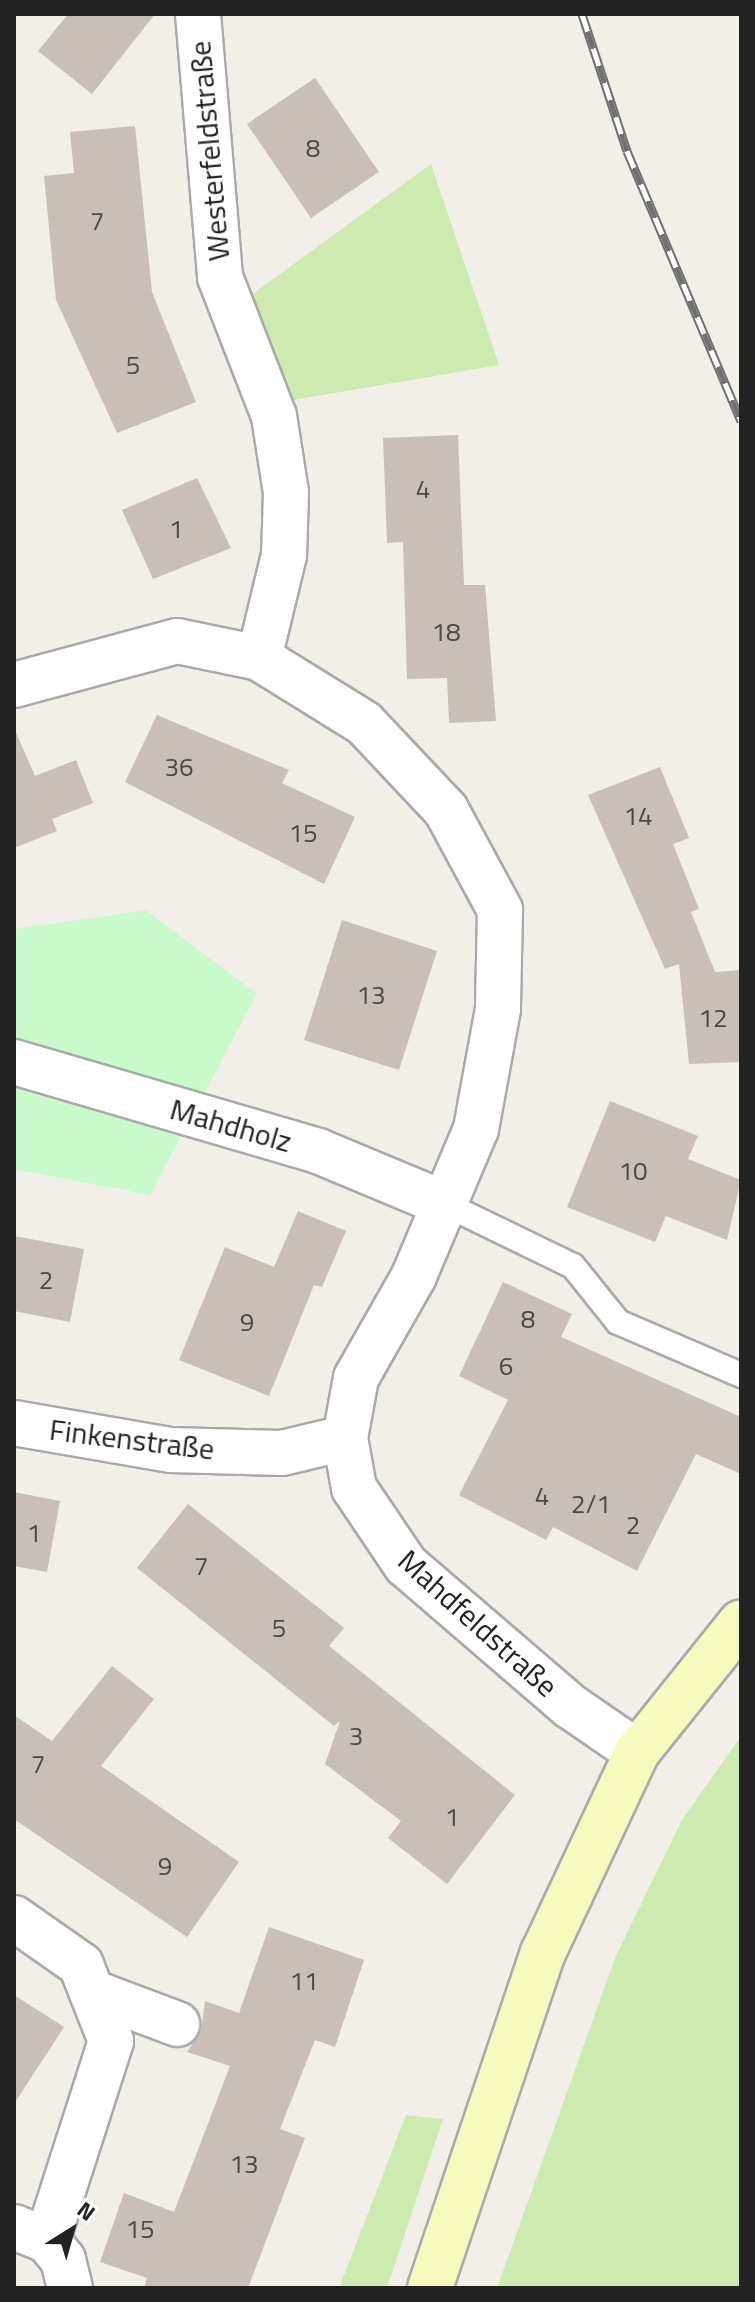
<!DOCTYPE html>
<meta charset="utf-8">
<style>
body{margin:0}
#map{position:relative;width:755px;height:2302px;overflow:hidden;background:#f2efe9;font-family:"Titillium Web",sans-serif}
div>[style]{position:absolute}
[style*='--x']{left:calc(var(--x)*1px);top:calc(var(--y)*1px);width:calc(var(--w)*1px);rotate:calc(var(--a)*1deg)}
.grass>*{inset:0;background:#cdebb0}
.park>*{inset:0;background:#c8facc}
.building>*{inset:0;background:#c7bfb8}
.roads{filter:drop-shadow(2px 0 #a9a9a9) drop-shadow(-2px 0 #a9a9a9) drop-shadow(0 2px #a9a9a9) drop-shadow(0 -2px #a9a9a9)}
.lane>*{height:24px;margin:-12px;padding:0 12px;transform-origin:12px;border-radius:12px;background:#fff}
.street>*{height:44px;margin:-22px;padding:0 22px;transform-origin:22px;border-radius:22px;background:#fff}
.secondary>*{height:44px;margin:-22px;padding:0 22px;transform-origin:22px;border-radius:22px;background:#f7fabf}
.rail>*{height:9px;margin-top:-4.5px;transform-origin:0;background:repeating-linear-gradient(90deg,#fff 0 18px,#707070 0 36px);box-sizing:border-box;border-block:2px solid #707070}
span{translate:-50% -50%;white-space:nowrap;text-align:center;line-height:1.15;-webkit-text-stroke:8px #fff;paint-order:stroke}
.number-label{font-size:26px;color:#4b4948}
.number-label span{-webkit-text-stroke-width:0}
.street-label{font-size:30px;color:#222}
.frame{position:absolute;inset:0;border:16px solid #222;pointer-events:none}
.north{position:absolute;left:32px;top:2190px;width:80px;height:80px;-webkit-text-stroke:6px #fff;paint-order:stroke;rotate:37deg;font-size:22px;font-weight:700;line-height:32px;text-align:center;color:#222}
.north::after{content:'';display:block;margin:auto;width:28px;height:36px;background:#222;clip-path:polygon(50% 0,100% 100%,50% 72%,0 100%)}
</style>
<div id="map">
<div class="grass">
<i style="clip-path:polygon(431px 164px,499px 365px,294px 400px,247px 298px)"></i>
<i style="clip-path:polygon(741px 1736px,741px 2288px,497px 2288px,615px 1958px,682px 1820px)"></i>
<i style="clip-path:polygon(406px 2115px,443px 2119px,387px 2288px,339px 2288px)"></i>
</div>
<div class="park">
<i style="clip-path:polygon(146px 910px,257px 994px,150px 1195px,14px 1169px,14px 929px)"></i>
</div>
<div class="building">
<i style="clip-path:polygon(68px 14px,155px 14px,92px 94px,38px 51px)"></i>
<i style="clip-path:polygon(315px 78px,379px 172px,311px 218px,247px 124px)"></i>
<i style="clip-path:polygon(135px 126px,152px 292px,196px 402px,117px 433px,56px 300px,44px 176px,74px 173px,70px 132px)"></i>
<i style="clip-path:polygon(458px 435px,464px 585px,485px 585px,496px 721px,449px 723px,447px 678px,407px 679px,403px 542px,387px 543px,383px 438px)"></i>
<i style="clip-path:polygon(197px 478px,231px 548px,153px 579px,122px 510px)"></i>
<i style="clip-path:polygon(157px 715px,289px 770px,282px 783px,355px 817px,324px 884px,125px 782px)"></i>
<i style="clip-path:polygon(14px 728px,35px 776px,76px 760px,93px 803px,52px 819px,57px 831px,14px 848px)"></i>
<i style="clip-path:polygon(660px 767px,689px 838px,673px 844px,699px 909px,691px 912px,715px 972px,741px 970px,741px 1062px,689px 1064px,679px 964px,665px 969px,588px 795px)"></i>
<i style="clip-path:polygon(342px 920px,437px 951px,399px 1070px,304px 1040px)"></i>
<i style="clip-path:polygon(610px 1101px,698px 1136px,688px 1159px,741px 1180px,727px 1240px,666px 1216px,655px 1242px,567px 1207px)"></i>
<i style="clip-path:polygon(298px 1211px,346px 1231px,322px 1287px,314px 1285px,269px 1396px,179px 1360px,225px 1247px,274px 1267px)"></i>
<i style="clip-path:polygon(14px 1236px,84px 1249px,70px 1322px,14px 1311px)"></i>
<i style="clip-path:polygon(503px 1282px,572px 1314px,561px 1337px,741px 1417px,741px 1474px,696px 1454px,637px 1571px,553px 1527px,546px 1540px,459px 1495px,508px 1400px,459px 1376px)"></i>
<i style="clip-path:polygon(14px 1492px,60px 1501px,47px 1572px,14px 1566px)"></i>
<i style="clip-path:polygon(188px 1504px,344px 1628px,329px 1646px,515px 1795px,447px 1884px,388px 1838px,401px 1821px,325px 1764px,340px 1721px,334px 1726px,137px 1568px)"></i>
<i style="clip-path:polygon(112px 1666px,154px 1699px,101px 1766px,239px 1862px,187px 1937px,14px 1819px,14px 1715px,52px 1741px)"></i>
<i style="clip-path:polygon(269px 1927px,364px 1960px,335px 2047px,315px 2040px,280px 2129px,305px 2138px,248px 2288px,144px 2288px,147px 2278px,100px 2262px,124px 2193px,174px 2212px,230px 2066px,187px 2052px,201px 2032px,205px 2001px,239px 2013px)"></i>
<i style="clip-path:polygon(14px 1995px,64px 2027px,14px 2104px)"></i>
</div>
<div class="roads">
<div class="lane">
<i style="--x:443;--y:1203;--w:144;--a:25.9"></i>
<i style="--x:573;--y:1266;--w:72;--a:51.2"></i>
<i style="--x:618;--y:1322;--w:134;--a:23.3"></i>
</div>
<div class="street">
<i style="--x:198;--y:14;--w:264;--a:85.2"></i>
<i style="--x:220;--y:277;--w:149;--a:68.8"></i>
<i style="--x:274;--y:416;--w:78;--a:81.1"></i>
<i style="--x:286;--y:493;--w:62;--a:91.8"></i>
<i style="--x:284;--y:555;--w:106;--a:103.6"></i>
<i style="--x:14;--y:685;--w:169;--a:-15.1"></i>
<i style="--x:177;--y:641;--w:84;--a:11.7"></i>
<i style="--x:259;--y:658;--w:123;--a:31.8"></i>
<i style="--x:364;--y:723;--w:120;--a:46.7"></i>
<i style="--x:446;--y:810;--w:114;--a:61.6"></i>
<i style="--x:500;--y:910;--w:99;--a:91.2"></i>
<i style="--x:498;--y:1009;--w:122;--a:100.4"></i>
<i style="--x:476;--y:1129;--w:160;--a:112.9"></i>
<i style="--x:414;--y:1276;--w:117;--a:119.6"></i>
<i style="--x:356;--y:1378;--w:61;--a:100.4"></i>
<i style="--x:345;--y:1438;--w:51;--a:79.8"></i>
<i style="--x:354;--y:1488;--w:93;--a:56"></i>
<i style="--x:406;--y:1565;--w:216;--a:40.7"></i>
<i style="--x:570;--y:1706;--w:81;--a:34.5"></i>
<i style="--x:14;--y:1062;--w:317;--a:16.3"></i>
<i style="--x:318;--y:1151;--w:135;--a:22.6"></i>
<i style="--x:14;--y:1423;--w:158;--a:9.8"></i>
<i style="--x:170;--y:1450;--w:112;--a:1.5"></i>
<i style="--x:282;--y:1453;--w:65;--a:-13.4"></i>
<i style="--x:14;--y:1918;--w:82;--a:35"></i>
<i style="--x:81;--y:1965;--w:82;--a:68.5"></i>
<i style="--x:111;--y:2041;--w:209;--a:107.8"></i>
<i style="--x:92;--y:1992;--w:91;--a:20.6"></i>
<i style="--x:14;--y:2227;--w:35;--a:22"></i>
<i style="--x:47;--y:2240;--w:26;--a:51"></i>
<i style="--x:63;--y:2260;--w:29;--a:76"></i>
</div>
<div class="secondary">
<i style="--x:430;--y:2288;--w:354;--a:-71.4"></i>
<i style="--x:543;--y:1953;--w:222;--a:-64.9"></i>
<i style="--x:637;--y:1752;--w:166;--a:-51.3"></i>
</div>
</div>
<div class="rail">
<i style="--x:582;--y:14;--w:144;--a:71.8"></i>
<i style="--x:627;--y:151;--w:293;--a:67.1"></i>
</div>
<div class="number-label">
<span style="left:313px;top:148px">8</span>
<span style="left:97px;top:221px">7</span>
<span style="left:133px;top:365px">5</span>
<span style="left:423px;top:489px">4</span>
<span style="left:176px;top:529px">1</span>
<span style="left:446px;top:632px">18</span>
<span style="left:179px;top:767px">36</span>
<span style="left:638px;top:816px">14</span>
<span style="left:303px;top:833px">15</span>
<span style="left:371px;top:995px">13</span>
<span style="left:713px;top:1018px">12</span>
<span style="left:633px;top:1171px">10</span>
<span style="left:46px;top:1280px">2</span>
<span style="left:528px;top:1319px">8</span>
<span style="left:247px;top:1322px">9</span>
<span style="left:506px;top:1366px">6</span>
<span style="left:542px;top:1496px">4</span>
<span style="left:591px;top:1504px">2/1</span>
<span style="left:633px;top:1525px">2</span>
<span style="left:34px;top:1533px">1</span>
<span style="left:201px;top:1566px">7</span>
<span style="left:279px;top:1628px">5</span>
<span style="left:356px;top:1736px">3</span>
<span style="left:38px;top:1764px">7</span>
<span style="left:452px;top:1817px">1</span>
<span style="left:165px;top:1866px">9</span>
<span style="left:304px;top:1981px">11</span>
<span style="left:244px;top:2164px">13</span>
<span style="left:140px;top:2229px">15</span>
</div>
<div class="street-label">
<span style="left:209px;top:151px;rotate:-95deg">Westerfeldstraße</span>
<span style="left:231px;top:1125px;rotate:16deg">Mahdholz</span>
<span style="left:132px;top:1439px;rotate:7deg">Finkenstraße</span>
<span style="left:478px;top:1623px;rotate:42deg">Mahdfeldstraße</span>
</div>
<div class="frame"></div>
<div class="north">N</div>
</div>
